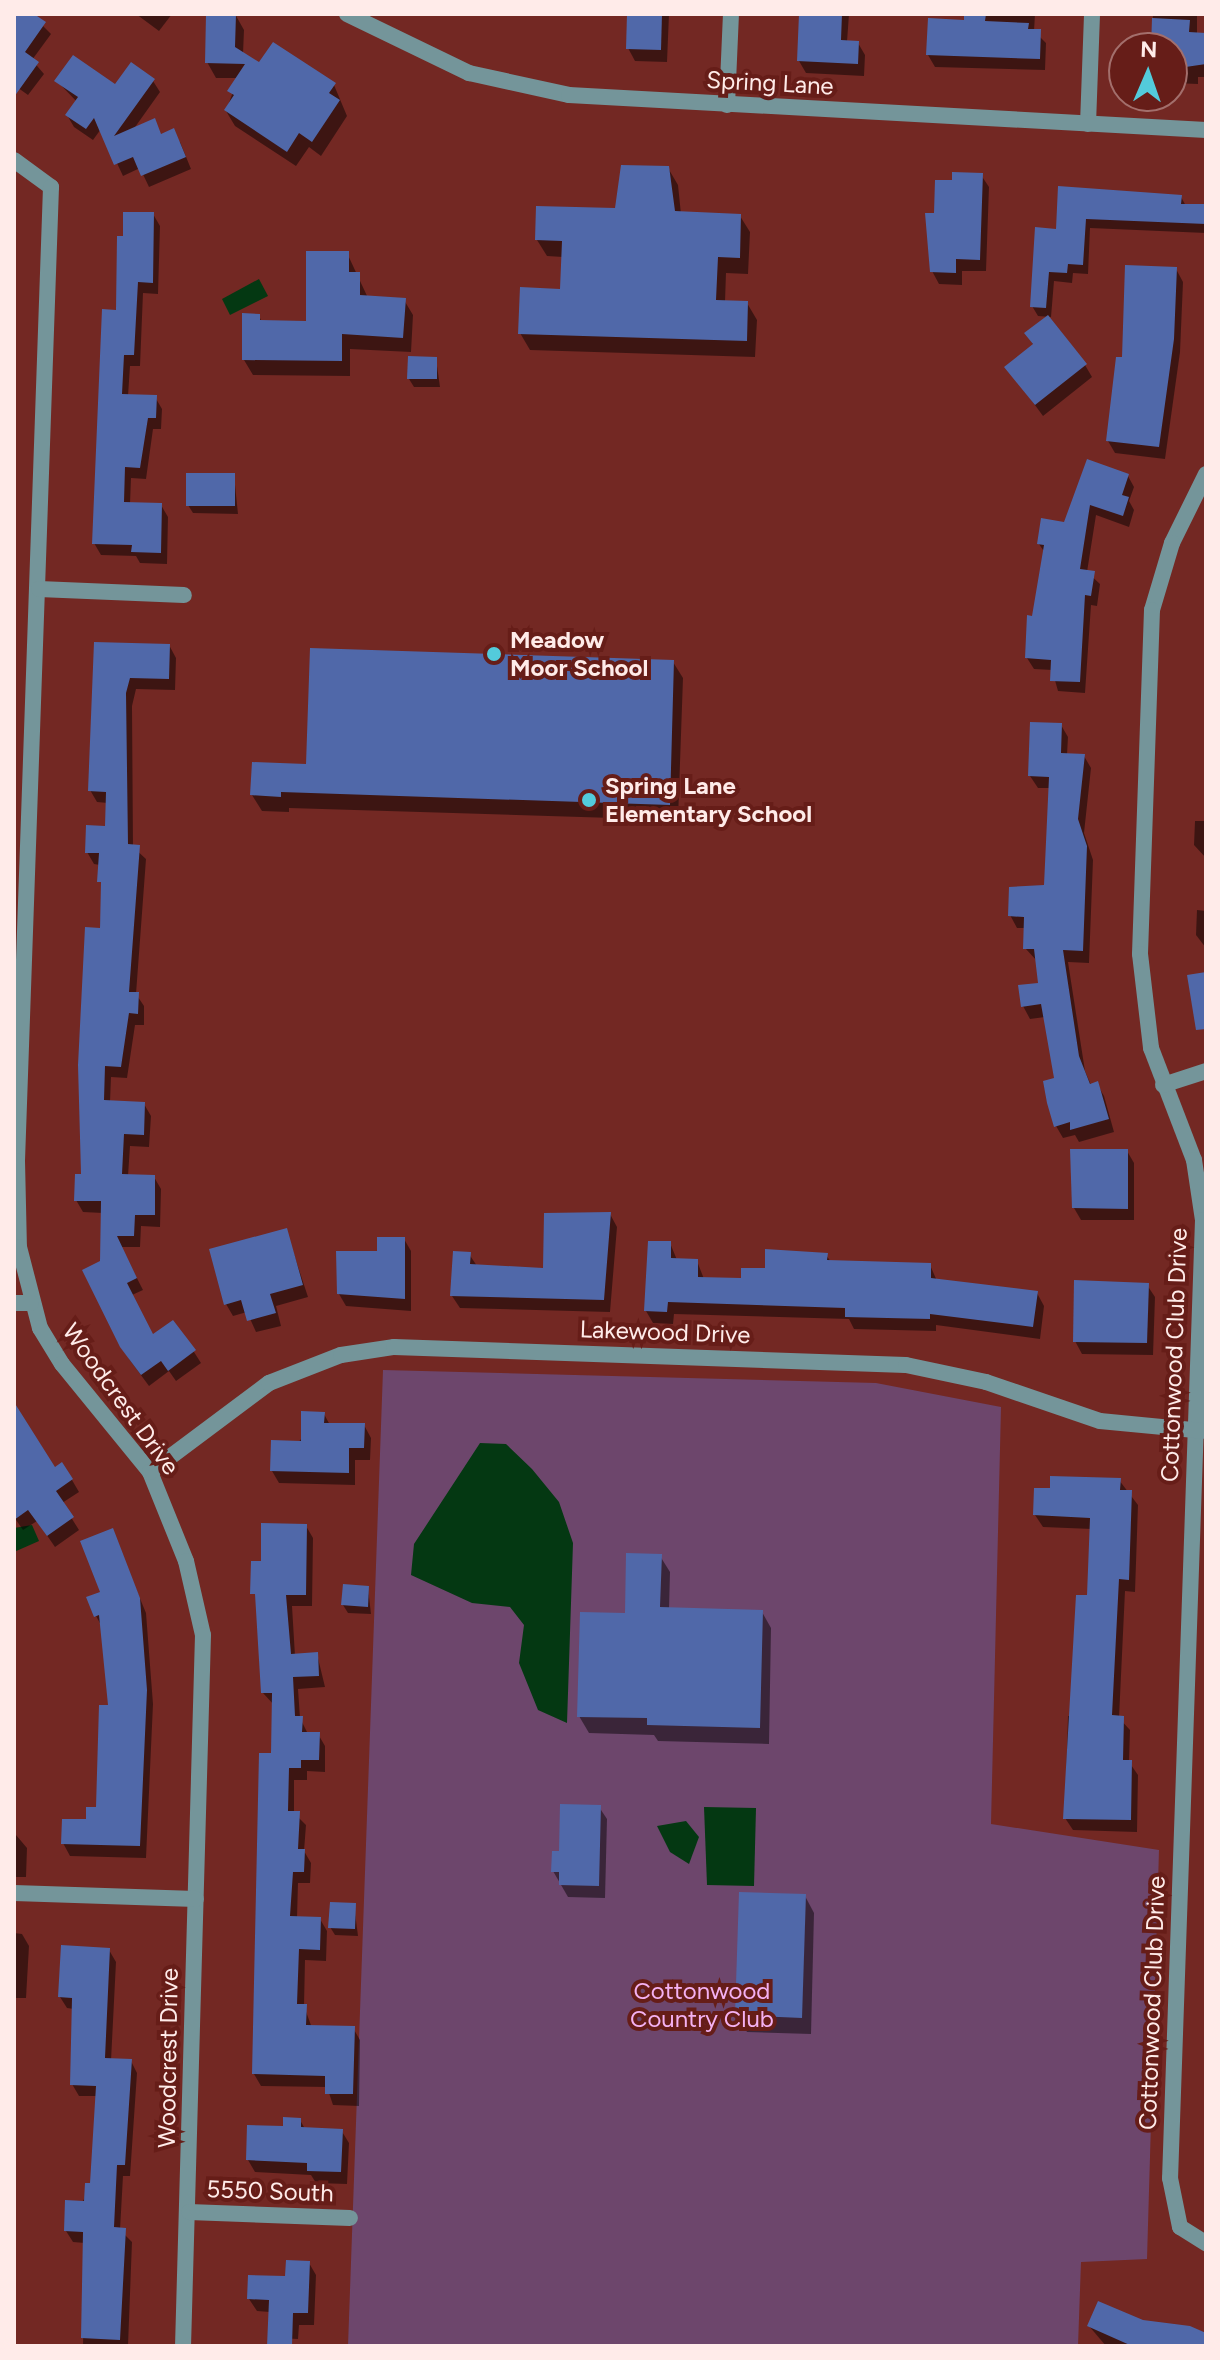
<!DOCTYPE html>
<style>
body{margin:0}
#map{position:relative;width:1220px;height:2360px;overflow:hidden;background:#732823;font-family:Figtree,sans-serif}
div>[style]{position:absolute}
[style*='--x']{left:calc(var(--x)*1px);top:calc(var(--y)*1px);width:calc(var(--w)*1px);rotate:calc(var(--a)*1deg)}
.green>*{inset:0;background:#6d466c}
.water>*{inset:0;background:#043812}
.shadow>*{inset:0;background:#0007}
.building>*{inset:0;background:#5068a9}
.minor>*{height:16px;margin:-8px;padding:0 8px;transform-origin:8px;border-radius:8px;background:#74959a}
.tertiary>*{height:16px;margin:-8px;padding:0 8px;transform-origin:8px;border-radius:8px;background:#74959a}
.dots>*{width:22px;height:22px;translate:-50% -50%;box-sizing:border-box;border:4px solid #661d18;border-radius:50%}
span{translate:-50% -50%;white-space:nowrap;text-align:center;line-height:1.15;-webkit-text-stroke:8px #661d18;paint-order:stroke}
.street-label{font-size:24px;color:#ffebe9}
.poi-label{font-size:24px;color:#ffebe9;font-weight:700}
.left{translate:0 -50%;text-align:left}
.park-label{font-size:24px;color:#f4b1f2}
.frame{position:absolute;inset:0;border:16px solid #ffebe9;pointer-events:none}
.north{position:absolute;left:1108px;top:32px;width:80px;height:80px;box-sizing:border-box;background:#661d18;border:2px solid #a36f6c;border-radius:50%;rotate:2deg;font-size:22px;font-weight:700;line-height:32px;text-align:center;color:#ffebe9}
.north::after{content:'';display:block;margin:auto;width:28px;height:36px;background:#53cbdb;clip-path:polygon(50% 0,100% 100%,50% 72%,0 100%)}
</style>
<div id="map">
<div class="green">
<i style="clip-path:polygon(383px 1370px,876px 1383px,1001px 1407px,991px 1824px,1159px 1850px,1147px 2259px,1081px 2262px,1078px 2346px,348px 2346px)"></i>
</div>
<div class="water">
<i style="clip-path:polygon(259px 279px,268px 296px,230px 315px,222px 299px)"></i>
<i style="clip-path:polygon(480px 1443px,506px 1444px,532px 1469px,559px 1502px,573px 1543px,567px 1723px,538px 1710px,519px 1663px,524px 1625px,510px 1607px,472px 1603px,411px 1575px,414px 1544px)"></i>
<i style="clip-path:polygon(32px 1525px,39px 1541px,14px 1552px,14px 1528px)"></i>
<i style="clip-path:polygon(704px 1807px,756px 1808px,754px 1886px,707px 1885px)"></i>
<i style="clip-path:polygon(686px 1821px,699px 1837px,689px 1864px,670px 1852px,657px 1826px)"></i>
</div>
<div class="shadow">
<i style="clip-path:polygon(20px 14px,31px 14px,51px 34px,32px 60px,44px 74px,28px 95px,14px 85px,14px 23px)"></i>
<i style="clip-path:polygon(136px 14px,172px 14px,159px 31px)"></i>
<i style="clip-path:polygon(208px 14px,235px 14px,244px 30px,243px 54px,260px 65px,334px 85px,347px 116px,321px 156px,309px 147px,296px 166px,235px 126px,226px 111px,238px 78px,216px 78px,207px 62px)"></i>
<i style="clip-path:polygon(629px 14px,669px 14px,667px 62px,635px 61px,628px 48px)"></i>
<i style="clip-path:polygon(801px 14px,849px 14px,847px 42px,858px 43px,865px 55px,864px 76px,806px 73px,799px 61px)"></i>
<i style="clip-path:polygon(966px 14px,1035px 14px,1034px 31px,1046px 43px,1045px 70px,935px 67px,928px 55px,966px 22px)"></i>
<i style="clip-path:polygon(1153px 14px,1197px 14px,1197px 34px,1206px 35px,1206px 77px,1198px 77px,1198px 84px,1172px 83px,1172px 48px,1152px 48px)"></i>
<i style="clip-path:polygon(57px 81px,116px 87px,153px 81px,160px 92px,133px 130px,180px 142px,191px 169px,149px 187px,140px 168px,123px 176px,101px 129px,93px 140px,74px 127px,67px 115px,77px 102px)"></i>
<i style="clip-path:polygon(668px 168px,678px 185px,681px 214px,740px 216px,750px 232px,748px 274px,726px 273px,725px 302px,747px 303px,757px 320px,755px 357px,530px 350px,520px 333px,562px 291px,563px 257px,547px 256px,537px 240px,617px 210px)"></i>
<i style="clip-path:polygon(981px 175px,989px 187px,986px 271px,962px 271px,962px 285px,939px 284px,932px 271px,936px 215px,954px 182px)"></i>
<i style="clip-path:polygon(1060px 188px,1181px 197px,1186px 206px,1206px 206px,1206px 233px,1090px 228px,1088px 274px,1073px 273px,1072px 283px,1054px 281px,1051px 317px,1038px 316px,1032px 306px,1058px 231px)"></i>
<i style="clip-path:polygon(153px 214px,160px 226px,158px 294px,143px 293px,140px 366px,130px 366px,128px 396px,155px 397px,162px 409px,161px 429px,153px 429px,146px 479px,131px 478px,130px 504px,161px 505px,168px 517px,167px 564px,140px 563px,136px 556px,101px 555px,94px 543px,125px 238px)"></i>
<i style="clip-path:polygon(347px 253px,368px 298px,404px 300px,413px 315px,411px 352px,350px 349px,350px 376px,253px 375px,244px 360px,259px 316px,262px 322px,308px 323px)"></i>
<i style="clip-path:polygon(1176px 269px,1183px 282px,1180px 352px,1165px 459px,1115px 453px,1108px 441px,1124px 360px)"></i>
<i style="clip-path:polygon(1027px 334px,1085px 365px,1092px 377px,1043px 416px,1007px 367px,1034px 346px)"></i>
<i style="clip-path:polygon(436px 359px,440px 387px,414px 387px,409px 379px)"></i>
<i style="clip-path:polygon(1088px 462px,1128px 476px,1134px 487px,1129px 501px,1134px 510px,1129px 527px,1096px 515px,1087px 572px,1100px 584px,1097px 606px,1091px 605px,1085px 693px,1058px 691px,1052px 670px,1034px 669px,1027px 658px,1045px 553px,1039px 544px,1066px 524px)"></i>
<i style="clip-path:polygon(234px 475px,238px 514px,193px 513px,188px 505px)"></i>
<i style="clip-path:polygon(96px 644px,169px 645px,176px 658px,175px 690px,136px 689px,132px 706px,133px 847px,146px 859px,136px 994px,144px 1006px,144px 1025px,135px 1025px,127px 1078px,111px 1077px,110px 1102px,144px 1104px,151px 1116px,149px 1147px,130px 1146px,128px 1176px,154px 1177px,161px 1189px,160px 1227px,141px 1226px,140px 1247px,121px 1247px,143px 1290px,132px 1295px,153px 1337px,194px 1352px,201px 1363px,176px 1381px,169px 1371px,149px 1386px,129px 1359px,102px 1262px,103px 1213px,83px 1212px,76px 1200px,83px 1176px,103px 888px,100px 865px,94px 864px,87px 852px,107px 828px,108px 803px,97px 802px,90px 790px)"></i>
<i style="clip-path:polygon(673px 662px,683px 678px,678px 820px,289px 808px,289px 812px,262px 811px,252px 795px,308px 766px)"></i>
<i style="clip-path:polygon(1061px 725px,1068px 737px,1067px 755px,1084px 756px,1091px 768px,1084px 833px,1093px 860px,1089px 963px,1068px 962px,1085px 1071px,1091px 1085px,1097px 1084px,1104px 1096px,1114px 1132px,1079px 1142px,1075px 1135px,1063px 1138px,1056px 1126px,1056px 1080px,1045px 1017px,1030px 1019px,1023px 1006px,1040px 985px,1037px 961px,1025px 948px,1026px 928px,1017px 928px,1010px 915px,1046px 887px,1051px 788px,1038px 788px,1030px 776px)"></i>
<i style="clip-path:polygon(1206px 804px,1206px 858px,1194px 845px,1195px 821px,1204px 821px)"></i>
<i style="clip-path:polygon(1197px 910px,1206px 911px,1206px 948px,1196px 935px)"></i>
<i style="clip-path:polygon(1127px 1151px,1134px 1163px,1134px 1220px,1081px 1220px,1074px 1208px)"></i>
<i style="clip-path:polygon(610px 1214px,617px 1227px,610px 1312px,460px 1308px,452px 1296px,469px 1254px,477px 1266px,544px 1270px)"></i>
<i style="clip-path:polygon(286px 1230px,308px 1297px,276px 1306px,281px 1326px,256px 1332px,247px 1312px,233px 1316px,226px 1304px)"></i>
<i style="clip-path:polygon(404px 1239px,411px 1251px,411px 1311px,346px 1306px,339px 1294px,379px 1253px)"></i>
<i style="clip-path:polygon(670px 1243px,677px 1260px,697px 1261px,704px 1279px,743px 1280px,826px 1255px,831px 1262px,930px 1265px,937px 1281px,1037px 1293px,1044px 1306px,1040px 1339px,936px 1325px,936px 1331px,854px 1329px,849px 1319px,674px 1314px,673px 1324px,653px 1323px,646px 1311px)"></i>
<i style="clip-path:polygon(1147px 1285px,1155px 1297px,1153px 1355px,1082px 1354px,1075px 1341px)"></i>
<i style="clip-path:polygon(14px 1405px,55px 1469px,72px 1480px,79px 1492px,62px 1503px,79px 1530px,55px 1547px,37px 1521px,23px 1530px,14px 1517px)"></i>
<i style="clip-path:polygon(324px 1414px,330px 1425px,364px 1425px,371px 1438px,370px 1460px,355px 1460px,355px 1485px,279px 1483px,272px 1471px)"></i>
<i style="clip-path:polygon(1119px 1480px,1138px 1505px,1135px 1592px,1125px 1591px,1119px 1718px,1130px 1730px,1129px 1762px,1138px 1775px,1137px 1832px,1073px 1830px,1065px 1818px,1068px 1716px,1072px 1716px,1089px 1597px,1092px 1529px,1043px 1527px,1035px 1515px)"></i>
<i style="clip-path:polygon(306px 1526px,313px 1538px,312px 1606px,292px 1606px,295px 1656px,317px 1654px,325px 1687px,298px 1689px,300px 1718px,308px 1734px,318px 1734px,325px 1746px,325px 1772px,307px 1771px,307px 1780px,294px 1780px,294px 1813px,306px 1825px,304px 1851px,311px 1863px,310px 1883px,298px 1883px,297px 1918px,320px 1919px,327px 1931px,326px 1961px,305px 1960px,304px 2006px,312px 2028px,353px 2028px,360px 2040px,359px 2106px,333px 2105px,327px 2087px,261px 2086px,254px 2074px,274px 1705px,263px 1693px,263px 1563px)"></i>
<i style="clip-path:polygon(112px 1531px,146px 1613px,153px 1704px,146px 1858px,70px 1856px,63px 1843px,98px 1809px,110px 1707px,102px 1627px,96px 1616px)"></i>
<i style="clip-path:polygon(660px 1556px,670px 1572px,669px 1610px,762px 1612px,771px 1628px,769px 1744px,658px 1741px,654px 1735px,589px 1733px,579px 1716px)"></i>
<i style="clip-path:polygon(368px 1588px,371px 1614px,348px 1613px,343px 1605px)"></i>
<i style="clip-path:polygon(599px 1807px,607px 1819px,605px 1898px,568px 1897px,553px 1871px,561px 1853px)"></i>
<i style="clip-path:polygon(14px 1812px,16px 1835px,27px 1848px,26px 1877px,14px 1877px)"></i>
<i style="clip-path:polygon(805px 1896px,814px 1913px,811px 2034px,747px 2032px,737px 2015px)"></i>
<i style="clip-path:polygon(354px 1905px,358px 1936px,335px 1935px,330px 1927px)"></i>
<i style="clip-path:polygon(14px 1933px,22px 1934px,29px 1946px,26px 1998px,14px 1998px)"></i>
<i style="clip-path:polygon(109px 1950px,116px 1962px,111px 2061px,131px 2061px,137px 2073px,130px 2176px,123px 2176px,120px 2230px,132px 2242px,128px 2346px,83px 2346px,85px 2243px,73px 2242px,66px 2231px,92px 2185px,97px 2096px,79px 2096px,72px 2084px,74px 2009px,67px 2008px,60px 1997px)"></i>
<i style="clip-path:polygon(300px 2120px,305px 2129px,341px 2130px,349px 2143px,347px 2184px,316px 2183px,311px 2175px,255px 2172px,248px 2160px)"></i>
<i style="clip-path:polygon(309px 2263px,316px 2275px,314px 2325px,299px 2325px,298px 2339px,277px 2338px,270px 2312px,257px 2311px,249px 2299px)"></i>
<i style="clip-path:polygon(1142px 2322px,1206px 2334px,1206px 2346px,1106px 2346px,1089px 2326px)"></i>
</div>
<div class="building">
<i style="clip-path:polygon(14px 14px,34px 14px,46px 22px,25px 52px,39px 62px,14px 97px)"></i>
<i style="clip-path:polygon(206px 14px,236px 14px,235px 47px,259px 62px,273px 42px,336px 83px,329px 93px,340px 100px,312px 142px,299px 133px,287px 152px,224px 110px,234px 95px,227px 91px,245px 64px,205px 63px)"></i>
<i style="clip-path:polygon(627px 14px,662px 14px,661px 50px,626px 49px)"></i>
<i style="clip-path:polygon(799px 14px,842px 14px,841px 40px,859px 41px,858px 64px,797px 61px)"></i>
<i style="clip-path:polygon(964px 14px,986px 14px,985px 21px,1029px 23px,1028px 29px,1041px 29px,1040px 59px,926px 55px,928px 18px,964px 20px)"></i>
<i style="clip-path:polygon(1152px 18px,1190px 20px,1189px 32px,1206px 33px,1206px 64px,1172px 69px,1172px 48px,1151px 48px)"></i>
<i style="clip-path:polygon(73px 55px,115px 84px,131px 62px,155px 79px,114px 136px,155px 118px,161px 134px,174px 128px,186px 157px,141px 176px,133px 157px,114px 165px,94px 118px,86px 129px,65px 115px,78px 97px,54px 81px)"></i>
<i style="clip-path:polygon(621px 165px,669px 166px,675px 211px,741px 214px,740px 258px,718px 257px,716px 300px,748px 301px,747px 341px,518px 334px,520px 287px,560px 289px,562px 241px,535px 240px,536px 206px,615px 208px)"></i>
<i style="clip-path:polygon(952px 172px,983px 173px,980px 260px,956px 259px,956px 273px,930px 272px,925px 213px,934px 213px,935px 180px,952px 180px)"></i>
<i style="clip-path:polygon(1058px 186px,1182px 195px,1181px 204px,1206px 204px,1206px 224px,1086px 219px,1083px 265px,1068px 264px,1067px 273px,1049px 272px,1046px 308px,1030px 307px,1035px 227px,1056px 229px)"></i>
<i style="clip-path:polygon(123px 212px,154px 212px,153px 283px,138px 282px,134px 355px,124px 355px,122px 394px,157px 395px,156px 418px,148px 418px,140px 468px,125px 467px,124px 502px,162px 503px,161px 553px,131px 552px,132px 545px,92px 544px,102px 309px,116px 310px,117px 236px,123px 236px)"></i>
<i style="clip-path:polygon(306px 251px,349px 251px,349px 272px,360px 272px,360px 295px,406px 298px,403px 338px,342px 334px,342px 361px,242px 360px,242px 313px,260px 314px,260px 320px,306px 321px)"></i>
<i style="clip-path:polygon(1125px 265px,1177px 267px,1174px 339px,1159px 447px,1106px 441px,1116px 357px,1122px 357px)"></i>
<i style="clip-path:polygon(1048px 315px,1087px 364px,1035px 405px,1004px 367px,1033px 344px,1024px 333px)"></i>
<i style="clip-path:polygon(408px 356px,437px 357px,437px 379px,407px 379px)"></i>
<i style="clip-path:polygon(1087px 459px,1129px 474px,1122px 495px,1129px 497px,1123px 516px,1090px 505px,1080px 569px,1095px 571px,1091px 596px,1085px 595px,1080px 682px,1050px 681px,1051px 660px,1025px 658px,1027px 615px,1032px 616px,1044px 545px,1037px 544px,1041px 518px,1064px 522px)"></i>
<i style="clip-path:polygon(186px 473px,235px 473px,235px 506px,186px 506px)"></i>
<i style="clip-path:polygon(94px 642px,170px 644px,169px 679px,130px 678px,126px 693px,128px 844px,140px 845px,129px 992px,139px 992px,138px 1014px,129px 1013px,121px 1067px,105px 1066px,104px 1100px,145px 1102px,144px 1135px,124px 1134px,122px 1174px,155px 1175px,155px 1215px,135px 1215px,134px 1236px,117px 1236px,137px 1278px,127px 1283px,153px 1334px,173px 1320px,196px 1350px,168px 1371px,161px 1361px,141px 1375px,120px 1347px,82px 1270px,100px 1261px,101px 1201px,74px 1201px,75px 1174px,81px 1174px,78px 1065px,85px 927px,100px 928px,101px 882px,97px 882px,99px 853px,85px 853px,86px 825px,105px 826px,106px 792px,88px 791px)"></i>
<i style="clip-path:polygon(310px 648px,674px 660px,670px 805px,281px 792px,281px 797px,250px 795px,252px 762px,306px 764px)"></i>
<i style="clip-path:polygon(1030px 722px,1062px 723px,1061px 753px,1085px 754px,1078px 819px,1087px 846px,1083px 951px,1063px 950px,1079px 1056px,1090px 1084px,1098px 1081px,1109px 1119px,1070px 1130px,1070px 1122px,1054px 1127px,1047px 1103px,1043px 1081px,1054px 1078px,1041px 1004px,1021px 1007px,1018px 985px,1038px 983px,1034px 949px,1023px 949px,1024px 917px,1008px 916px,1009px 887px,1044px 885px,1049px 777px,1028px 776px)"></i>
<i style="clip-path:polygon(1206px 972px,1206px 1029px,1196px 1030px,1187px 975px)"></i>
<i style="clip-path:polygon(1070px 1149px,1128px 1149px,1128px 1209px,1072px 1208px)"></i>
<i style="clip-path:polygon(611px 1212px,604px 1300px,450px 1296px,453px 1251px,471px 1252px,470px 1264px,543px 1268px,544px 1213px)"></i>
<i style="clip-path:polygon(287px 1228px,303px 1285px,270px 1294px,276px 1313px,247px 1321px,241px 1300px,224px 1305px,209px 1249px)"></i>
<i style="clip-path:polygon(377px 1237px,405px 1237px,405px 1299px,337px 1294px,336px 1251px,377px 1251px)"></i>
<i style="clip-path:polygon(648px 1241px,671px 1241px,671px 1258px,698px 1259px,698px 1277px,741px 1278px,741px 1268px,765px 1268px,765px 1249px,828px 1253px,827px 1260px,931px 1263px,931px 1278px,1038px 1291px,1033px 1327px,930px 1314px,930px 1319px,845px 1317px,845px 1308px,668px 1302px,667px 1312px,644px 1311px)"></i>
<i style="clip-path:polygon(1074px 1280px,1149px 1283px,1147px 1343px,1073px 1342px)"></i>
<i style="clip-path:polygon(14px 1402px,55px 1467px,62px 1462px,73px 1479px,56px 1491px,74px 1517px,47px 1536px,28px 1510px,14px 1520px)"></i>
<i style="clip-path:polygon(301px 1411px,325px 1412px,324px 1423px,365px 1423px,364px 1448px,349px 1448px,349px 1473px,270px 1471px,271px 1440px,301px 1441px)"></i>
<i style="clip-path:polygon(1050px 1476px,1121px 1478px,1120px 1490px,1132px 1490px,1129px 1580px,1119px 1579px,1112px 1715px,1124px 1716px,1123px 1760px,1132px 1760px,1131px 1820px,1063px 1819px,1076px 1595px,1087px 1595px,1090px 1518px,1033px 1515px,1034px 1488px,1050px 1488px)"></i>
<i style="clip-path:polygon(261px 1523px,307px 1524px,306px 1595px,286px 1595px,291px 1654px,318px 1652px,319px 1676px,293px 1677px,295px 1716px,303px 1716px,302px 1732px,320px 1732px,319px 1760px,301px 1760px,301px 1768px,289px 1768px,288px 1811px,300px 1811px,298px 1849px,305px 1849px,304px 1872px,293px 1872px,290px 1916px,321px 1917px,320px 1950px,299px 1949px,297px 2004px,307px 2004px,306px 2025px,355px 2026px,353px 2094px,325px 2094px,325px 2076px,252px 2074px,259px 1753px,271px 1753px,272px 1693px,261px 1693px,255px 1594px,250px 1594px,251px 1561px,261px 1561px)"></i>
<i style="clip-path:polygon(113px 1528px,140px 1598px,147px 1690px,140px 1846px,61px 1844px,62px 1819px,86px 1819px,86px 1807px,96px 1807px,99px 1705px,108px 1705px,99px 1615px,94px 1617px,86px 1597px,100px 1592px,80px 1541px)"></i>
<i style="clip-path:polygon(626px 1553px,662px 1554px,660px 1607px,763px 1610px,760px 1728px,647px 1725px,647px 1718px,577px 1717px,580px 1612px,625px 1613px)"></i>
<i style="clip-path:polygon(343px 1584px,369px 1586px,368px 1607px,341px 1605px)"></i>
<i style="clip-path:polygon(560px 1804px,601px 1805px,599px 1886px,559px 1885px,559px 1872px,551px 1872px,552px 1851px,559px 1851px)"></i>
<i style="clip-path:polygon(739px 1892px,806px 1894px,802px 2018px,735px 2015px)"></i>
<i style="clip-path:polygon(330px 1902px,356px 1903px,355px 1929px,328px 1928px)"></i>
<i style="clip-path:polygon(61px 1945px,110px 1948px,105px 2058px,132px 2059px,125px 2165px,117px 2165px,114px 2227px,126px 2228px,120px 2340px,81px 2338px,83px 2232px,64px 2231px,65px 2200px,84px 2201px,85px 2183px,90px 2183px,96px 2086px,70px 2085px,72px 1998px,58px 1997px)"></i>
<i style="clip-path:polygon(283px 2117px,301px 2118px,301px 2127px,343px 2129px,341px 2172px,307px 2171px,307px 2163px,246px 2160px,247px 2125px,283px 2126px)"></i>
<i style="clip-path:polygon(286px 2260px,310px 2261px,308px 2313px,293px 2313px,292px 2346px,267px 2346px,269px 2300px,247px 2299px,248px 2275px,285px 2276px)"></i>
<i style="clip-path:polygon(1098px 2301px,1143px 2320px,1190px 2326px,1206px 2333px,1206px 2346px,1132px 2346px,1087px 2326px)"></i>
</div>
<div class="minor">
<i style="--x:727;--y:105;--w:91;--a:-87.5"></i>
<i style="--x:1088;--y:124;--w:110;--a:-87.9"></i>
<i style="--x:14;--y:160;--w:46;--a:36.1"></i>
<i style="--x:51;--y:187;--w:975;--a:92"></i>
<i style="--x:17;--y:1161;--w:86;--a:88.7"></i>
<i style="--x:19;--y:1247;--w:84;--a:75.5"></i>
<i style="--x:40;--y:1328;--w:42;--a:58.6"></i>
<i style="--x:62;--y:1364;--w:139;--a:50.8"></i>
<i style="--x:150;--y:1472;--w:96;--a:68"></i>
<i style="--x:186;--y:1561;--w:76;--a:77.1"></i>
<i style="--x:203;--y:1635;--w:711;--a:91.61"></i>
<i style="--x:1206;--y:474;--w:77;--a:116.2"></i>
<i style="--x:1172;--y:543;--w:70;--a:106.6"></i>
<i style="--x:1152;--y:610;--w:344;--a:92"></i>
<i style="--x:1140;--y:954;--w:95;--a:83.3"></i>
<i style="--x:1151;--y:1048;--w:120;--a:69"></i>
<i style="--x:1194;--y:1160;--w:61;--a:81.5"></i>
<i style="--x:1203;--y:1220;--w:959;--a:91.97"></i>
<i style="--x:1170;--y:2178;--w:50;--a:78.5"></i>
<i style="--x:1180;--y:2227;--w:31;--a:32"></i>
<i style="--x:39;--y:589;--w:145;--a:2.4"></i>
<i style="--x:1163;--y:1085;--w:45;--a:-18"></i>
<i style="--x:14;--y:1303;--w:17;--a:0"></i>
<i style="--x:150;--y:1472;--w:149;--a:-36.8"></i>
<i style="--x:269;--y:1383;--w:77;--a:-21.3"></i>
<i style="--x:341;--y:1355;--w:54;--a:-8.6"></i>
<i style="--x:394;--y:1347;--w:512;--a:2.01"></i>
<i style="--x:906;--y:1365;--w:82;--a:12"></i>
<i style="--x:986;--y:1382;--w:120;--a:18.9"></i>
<i style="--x:1100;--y:1421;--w:103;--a:5.5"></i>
<i style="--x:14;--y:1893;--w:182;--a:1.9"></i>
<i style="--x:189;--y:2212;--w:161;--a:2.1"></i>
</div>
<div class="tertiary">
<i style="--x:347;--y:14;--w:136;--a:25.8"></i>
<i style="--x:469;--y:73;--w:102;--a:12.4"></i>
<i style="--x:569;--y:95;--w:638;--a:3.14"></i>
</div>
<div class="dots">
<i style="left:494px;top:654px;background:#53cbdb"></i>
<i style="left:589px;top:800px;background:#53cbdb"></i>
</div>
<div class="street-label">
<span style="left:770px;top:83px;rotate:3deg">Spring Lane</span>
<span style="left:665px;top:1332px;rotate:2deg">Lakewood Drive</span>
<span style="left:1174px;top:1355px;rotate:-88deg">Cottonwood Club Drive</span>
<span style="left:121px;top:1399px;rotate:54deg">Woodcrest Drive</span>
<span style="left:1152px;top:2003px;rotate:-88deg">Cottonwood Club Drive</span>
<span style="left:168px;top:2058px;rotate:-89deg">Woodcrest Drive</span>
<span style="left:270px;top:2191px;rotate:2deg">5550 South</span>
</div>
<div class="poi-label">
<span class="left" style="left:510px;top:654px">Meadow<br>Moor School</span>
<span class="left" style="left:605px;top:800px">Spring Lane<br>Elementary School</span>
</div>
<div class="park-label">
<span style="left:702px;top:2005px">Cottonwood<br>Country Club</span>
</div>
<div class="frame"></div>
<div class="north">N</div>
</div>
